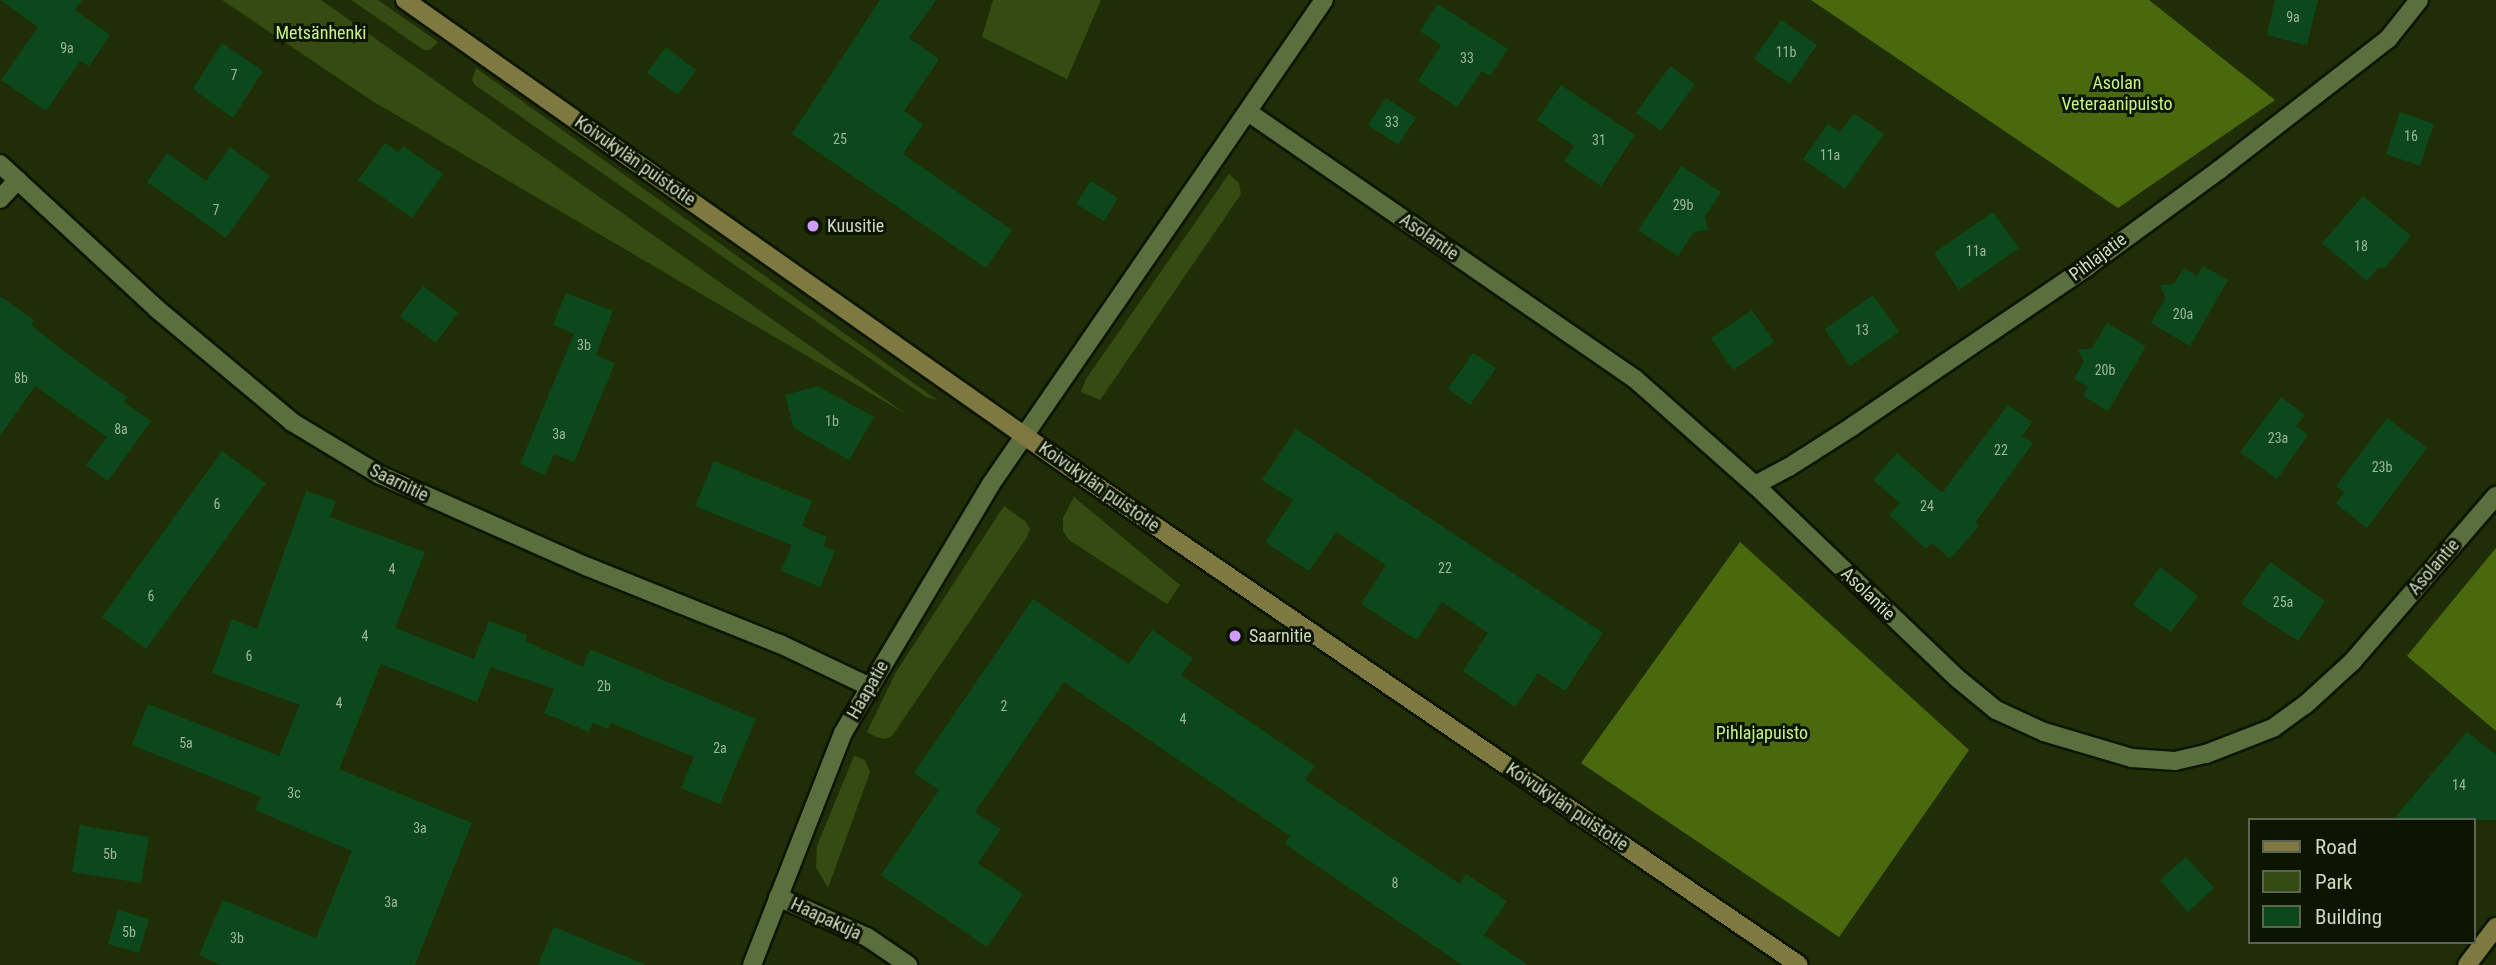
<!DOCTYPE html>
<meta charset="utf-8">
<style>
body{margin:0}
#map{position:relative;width:2496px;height:965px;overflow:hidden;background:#202e08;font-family:"Roboto Condensed",sans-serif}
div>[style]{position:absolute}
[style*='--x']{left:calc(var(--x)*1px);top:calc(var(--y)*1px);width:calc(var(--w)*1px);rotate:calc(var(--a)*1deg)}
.green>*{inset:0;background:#364b11}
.forest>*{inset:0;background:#4a690f}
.building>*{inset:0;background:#0c481c}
.roads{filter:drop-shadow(2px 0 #0b1500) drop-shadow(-2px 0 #0b1500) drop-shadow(0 2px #0b1500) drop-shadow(0 -2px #0b1500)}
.street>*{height:18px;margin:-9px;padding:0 9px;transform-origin:9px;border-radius:9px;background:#5a6f3d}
.secondary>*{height:18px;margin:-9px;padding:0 9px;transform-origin:9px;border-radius:9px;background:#7d7940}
.dots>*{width:19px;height:19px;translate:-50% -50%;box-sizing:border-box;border:4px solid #0c1402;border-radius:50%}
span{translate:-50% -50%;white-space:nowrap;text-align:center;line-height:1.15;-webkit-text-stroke:6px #0c1402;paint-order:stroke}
.number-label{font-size:14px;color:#9eb698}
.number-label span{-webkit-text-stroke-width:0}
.park-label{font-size:18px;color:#c6f486}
.street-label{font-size:18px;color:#cfdbc1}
.poi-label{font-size:18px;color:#cfdbc1}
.left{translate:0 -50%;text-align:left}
.legend{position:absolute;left:2248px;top:818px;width:228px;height:126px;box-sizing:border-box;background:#0c1402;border:2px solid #5a644e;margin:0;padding:9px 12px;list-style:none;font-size:21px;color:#cfdbc1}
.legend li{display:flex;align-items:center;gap:14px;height:35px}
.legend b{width:35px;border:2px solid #5a644e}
</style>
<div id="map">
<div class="green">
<i style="clip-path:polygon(222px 0,321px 0,906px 414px,374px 102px)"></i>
<i style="clip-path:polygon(351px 0,378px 0,438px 42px,430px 50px,424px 50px)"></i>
<i style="clip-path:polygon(993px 0,1101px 0,1067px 79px,982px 37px)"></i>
<i style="clip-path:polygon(476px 68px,937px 400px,926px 397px,898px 378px,475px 85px,472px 80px)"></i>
<i style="clip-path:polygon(1229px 174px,1239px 183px,1241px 194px,1100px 400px,1081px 392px,1086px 379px)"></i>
<i style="clip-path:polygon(1074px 497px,1180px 585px,1167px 604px,1069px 540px,1063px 531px,1063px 518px)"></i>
<i style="clip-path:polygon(1004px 506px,1026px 522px,1030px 529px,1027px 537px,892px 736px,885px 739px,876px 737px,867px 732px,896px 672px)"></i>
<i style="clip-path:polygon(854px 756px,865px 760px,870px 772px,828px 888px,816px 867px,817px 846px)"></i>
</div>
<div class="forest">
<i style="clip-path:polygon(1811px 0,2149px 0,2275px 100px,2118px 208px)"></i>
<i style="clip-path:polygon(1740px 542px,1969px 750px,1839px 937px,1581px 763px)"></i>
<i style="clip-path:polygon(2496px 548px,2496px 731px,2407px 656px)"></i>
</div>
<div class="building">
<i style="clip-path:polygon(0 0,82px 0,75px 10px,110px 35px,89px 66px,80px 61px,46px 111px,1px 80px,38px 27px)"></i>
<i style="clip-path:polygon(880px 0,936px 0,909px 38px,939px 59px,904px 111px,923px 124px,903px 154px,1012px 230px,986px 268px,792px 134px)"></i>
<i style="clip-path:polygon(2275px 0,2318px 0,2307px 45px,2267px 35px)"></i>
<i style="clip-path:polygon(1438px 4px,1508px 49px,1490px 76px,1482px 71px,1457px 107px,1418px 81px,1441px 45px,1420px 31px)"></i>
<i style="clip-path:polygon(1781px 20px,1817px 45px,1790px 84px,1754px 59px)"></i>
<i style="clip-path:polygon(222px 43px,263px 71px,233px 118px,193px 89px)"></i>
<i style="clip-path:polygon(666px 47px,696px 70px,678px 95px,647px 73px)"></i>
<i style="clip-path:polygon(1670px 66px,1695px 84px,1661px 131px,1636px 113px)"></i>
<i style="clip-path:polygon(1561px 85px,1635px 135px,1601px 186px,1564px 161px,1574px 146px,1537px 120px)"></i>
<i style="clip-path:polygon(1386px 98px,1416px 118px,1398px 145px,1368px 125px)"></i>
<i style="clip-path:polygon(2400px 112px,2434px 124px,2420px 166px,2386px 154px)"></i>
<i style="clip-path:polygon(1854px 113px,1884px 134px,1845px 189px,1803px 159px,1828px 124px,1840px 132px)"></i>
<i style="clip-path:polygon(385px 143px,398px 152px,403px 146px,443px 174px,412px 218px,358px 180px)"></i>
<i style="clip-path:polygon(230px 147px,270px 176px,226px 238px,147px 182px,167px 153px,206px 181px)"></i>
<i style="clip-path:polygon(1681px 166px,1721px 192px,1705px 216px,1708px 230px,1694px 232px,1678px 256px,1638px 230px)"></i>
<i style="clip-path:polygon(1091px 181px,1118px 198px,1104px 221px,1076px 204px)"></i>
<i style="clip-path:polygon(2363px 196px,2411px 236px,2385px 268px,2378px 268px,2367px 281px,2322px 243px)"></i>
<i style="clip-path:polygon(1993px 212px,2019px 248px,1959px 290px,1934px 253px)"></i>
<i style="clip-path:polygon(2203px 266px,2228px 280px,2190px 346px,2151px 323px,2166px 298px,2160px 285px,2174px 284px,2184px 268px,2197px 276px)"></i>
<i style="clip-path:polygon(423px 286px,458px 312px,436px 343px,400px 316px)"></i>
<i style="clip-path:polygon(566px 293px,613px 311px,596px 355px,615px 363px,574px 462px,554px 454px,545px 475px,520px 464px,574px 334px,553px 325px)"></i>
<i style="clip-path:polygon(1873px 295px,1899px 332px,1850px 366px,1825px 329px)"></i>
<i style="clip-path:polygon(0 296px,34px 320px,31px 325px,61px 349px,127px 397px,124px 402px,151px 421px,108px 481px,86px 465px,107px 437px,35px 386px,0 436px)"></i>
<i style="clip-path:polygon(1752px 310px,1774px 342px,1733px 370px,1711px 338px)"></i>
<i style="clip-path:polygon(2107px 323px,2146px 346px,2108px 411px,2083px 396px,2088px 387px,2074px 379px,2084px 362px,2078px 350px,2092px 348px)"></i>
<i style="clip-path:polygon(1473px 353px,1496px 368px,1470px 405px,1448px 389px)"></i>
<i style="clip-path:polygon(818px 386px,874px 417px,849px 460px,794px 428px,785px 395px)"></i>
<i style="clip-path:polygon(2281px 397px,2305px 415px,2296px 426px,2308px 435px,2277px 479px,2240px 452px)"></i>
<i style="clip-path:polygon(2008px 405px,2032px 422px,2022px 436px,2033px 443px,1975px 523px,1979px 526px,1950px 559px,1932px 543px,1926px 549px,1889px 515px,1900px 503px,1873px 480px,1897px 453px,1942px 493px)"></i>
<i style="clip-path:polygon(2387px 418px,2427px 448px,2367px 528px,2336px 504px,2344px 492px,2336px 486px)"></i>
<i style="clip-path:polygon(1296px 429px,1603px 633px,1565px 691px,1538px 673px,1515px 707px,1463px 671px,1488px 633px,1442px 602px,1417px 640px,1361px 604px,1386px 565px,1336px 532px,1309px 571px,1265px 542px,1293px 500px,1262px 480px)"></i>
<i style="clip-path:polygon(222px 451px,266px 483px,146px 649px,102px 617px)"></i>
<i style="clip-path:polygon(714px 461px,812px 501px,802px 526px,827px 537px,823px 546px,835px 551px,820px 587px,781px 571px,792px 545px,695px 506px)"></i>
<i style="clip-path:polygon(306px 491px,336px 501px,330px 517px,425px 552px,395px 628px,474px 659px,489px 621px,527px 635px,525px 641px,583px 667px,590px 649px,756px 719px,720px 804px,681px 788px,694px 757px,611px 723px,608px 729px,593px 723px,589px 732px,544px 713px,554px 689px,491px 667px,477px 702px,381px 664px,339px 769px,472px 823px,415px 965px,221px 965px,199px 955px,223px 900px,316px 938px,352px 851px,255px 810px,261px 797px,132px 745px,148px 704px,279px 756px,300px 705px,212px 673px,232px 619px,257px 629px)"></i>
<i style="clip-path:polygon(2270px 562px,2325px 601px,2298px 641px,2241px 604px)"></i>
<i style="clip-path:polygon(2160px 567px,2198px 596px,2171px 632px,2133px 605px)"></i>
<i style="clip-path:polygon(1033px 599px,1129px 664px,1152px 630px,1193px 658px,1181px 675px,1315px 766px,1305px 780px,1460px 884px,1466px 874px,1507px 901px,1484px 935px,1528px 965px,1462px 965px,1285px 844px,1290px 836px,1064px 682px,975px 812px,1001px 829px,978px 863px,1023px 894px,987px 947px,881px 875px,939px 790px,914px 773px)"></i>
<i style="clip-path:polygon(2467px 732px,2496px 755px,2496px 820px,2393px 820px)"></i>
<i style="clip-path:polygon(80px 825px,149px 837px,141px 883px,72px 872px)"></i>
<i style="clip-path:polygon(2186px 857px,2214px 888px,2188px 912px,2160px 880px)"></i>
<i style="clip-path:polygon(118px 910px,149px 919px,139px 953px,108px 944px)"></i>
<i style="clip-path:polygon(554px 927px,644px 964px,644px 965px,538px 965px)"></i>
</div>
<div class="roads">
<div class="street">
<i style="--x:1248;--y:112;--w:470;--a:34.6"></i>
<i style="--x:1635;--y:379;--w:160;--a:41.5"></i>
<i style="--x:1755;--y:485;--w:279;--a:43.7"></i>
<i style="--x:1957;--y:678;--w:50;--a:39.4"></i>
<i style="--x:1996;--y:710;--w:53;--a:24.6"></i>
<i style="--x:2044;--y:732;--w:92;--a:16.5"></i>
<i style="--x:2132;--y:758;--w:43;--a:4"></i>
<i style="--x:2175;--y:761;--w:32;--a:-13"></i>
<i style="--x:2206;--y:754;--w:72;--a:-21.2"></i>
<i style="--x:2273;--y:728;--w:39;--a:-36"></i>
<i style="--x:2305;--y:705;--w:64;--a:-42.5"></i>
<i style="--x:2352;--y:662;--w:220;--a:-49.1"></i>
<i style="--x:0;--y:164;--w:214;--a:42.7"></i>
<i style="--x:157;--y:309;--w:176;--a:39.9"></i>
<i style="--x:292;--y:422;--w:103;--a:31.1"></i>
<i style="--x:380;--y:475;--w:227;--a:23.9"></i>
<i style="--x:588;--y:567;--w:207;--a:21.9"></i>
<i style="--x:780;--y:644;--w:100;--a:25.5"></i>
<i style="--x:0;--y:199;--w:26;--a:-47"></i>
<i style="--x:1755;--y:485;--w:38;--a:-28"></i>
<i style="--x:1789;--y:467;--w:76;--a:-32.6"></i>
<i style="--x:1853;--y:426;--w:284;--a:-34.2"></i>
<i style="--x:2088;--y:266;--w:162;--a:-36.2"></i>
<i style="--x:2219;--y:170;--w:214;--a:-37.8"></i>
<i style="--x:2388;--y:39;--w:50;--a:-51.5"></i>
<i style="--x:778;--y:897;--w:98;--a:24.2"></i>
<i style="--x:867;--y:937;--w:50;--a:34.3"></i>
<i style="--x:752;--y:965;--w:249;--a:-68.6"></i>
<i style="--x:843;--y:733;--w:53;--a:-59.6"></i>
<i style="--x:870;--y:687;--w:236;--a:-59.2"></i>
<i style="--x:991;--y:484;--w:587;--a:-55.47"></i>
</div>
<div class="secondary">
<i style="--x:405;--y:0;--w:824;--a:35.12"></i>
<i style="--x:1079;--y:474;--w:871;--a:34.29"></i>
<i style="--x:2467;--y:965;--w:48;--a:-52.7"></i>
</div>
</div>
<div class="dots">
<i style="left:813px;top:226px;background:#d09dfe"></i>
<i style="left:1235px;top:636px;background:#d09dfe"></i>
</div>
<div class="number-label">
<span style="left:2293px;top:17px">9a</span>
<span style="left:67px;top:48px">9a</span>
<span style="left:1786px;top:52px">11b</span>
<span style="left:1467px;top:58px">33</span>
<span style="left:234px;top:75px">7</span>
<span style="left:1392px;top:122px">33</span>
<span style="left:2411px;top:136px">16</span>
<span style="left:840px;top:139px">25</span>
<span style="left:1599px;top:140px">31</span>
<span style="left:1830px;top:155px">11a</span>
<span style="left:1683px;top:205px">29b</span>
<span style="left:216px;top:210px">7</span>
<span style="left:2361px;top:246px">18</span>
<span style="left:1976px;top:251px">11a</span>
<span style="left:2183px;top:314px">20a</span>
<span style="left:1862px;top:330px">13</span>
<span style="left:584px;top:345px">3b</span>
<span style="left:2105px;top:370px">20b</span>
<span style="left:21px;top:378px">8b</span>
<span style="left:832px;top:421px">1b</span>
<span style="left:121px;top:429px">8a</span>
<span style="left:559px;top:434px">3a</span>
<span style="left:2278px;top:438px">23a</span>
<span style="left:2001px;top:450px">22</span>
<span style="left:2382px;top:467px">23b</span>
<span style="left:217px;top:504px">6</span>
<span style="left:1927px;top:506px">24</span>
<span style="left:1445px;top:568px">22</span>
<span style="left:392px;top:569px">4</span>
<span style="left:151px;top:596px">6</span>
<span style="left:2283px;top:602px">25a</span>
<span style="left:365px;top:636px">4</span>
<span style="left:249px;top:656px">6</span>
<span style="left:604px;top:686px">2b</span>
<span style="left:339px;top:703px">4</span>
<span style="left:1004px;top:706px">2</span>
<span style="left:1183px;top:719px">4</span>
<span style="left:186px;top:743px">5a</span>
<span style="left:720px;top:748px">2a</span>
<span style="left:2459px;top:785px">14</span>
<span style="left:294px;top:793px">3c</span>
<span style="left:420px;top:828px">3a</span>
<span style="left:110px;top:854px">5b</span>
<span style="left:1395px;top:883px">8</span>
<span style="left:391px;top:902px">3a</span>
<span style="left:129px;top:932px">5b</span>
<span style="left:237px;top:938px">3b</span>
</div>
<div class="park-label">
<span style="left:321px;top:33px">Metsänhenki</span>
<span style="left:2117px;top:94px">Asolan<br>Veteraanipuisto</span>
<span style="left:1762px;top:733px">Pihlajapuisto</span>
</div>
<div class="street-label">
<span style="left:635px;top:161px;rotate:35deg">Koivukylän puistotie</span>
<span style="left:1429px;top:237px;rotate:35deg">Asolantie</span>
<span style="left:2098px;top:257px;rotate:-37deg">Pihlajatie</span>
<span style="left:399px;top:483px;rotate:26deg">Saarnitie</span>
<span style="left:1099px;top:487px;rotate:35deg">Koivukylän puistotie</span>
<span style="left:2434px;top:567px;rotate:-49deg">Asolantie</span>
<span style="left:1868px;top:594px;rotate:44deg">Asolantie</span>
<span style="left:868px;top:690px;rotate:-60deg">Haapatie</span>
<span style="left:1567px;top:807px;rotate:34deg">Koivukylän puistotie</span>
<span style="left:826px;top:919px;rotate:25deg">Haapakuja</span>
</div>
<div class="poi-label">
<span class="left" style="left:827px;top:226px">Kuusitie</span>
<span class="left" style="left:1249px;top:636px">Saarnitie</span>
</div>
<ul class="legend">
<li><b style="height:9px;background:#7d7940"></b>Road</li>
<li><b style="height:19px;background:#364b11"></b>Park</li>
<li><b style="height:19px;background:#0c481c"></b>Building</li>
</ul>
</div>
